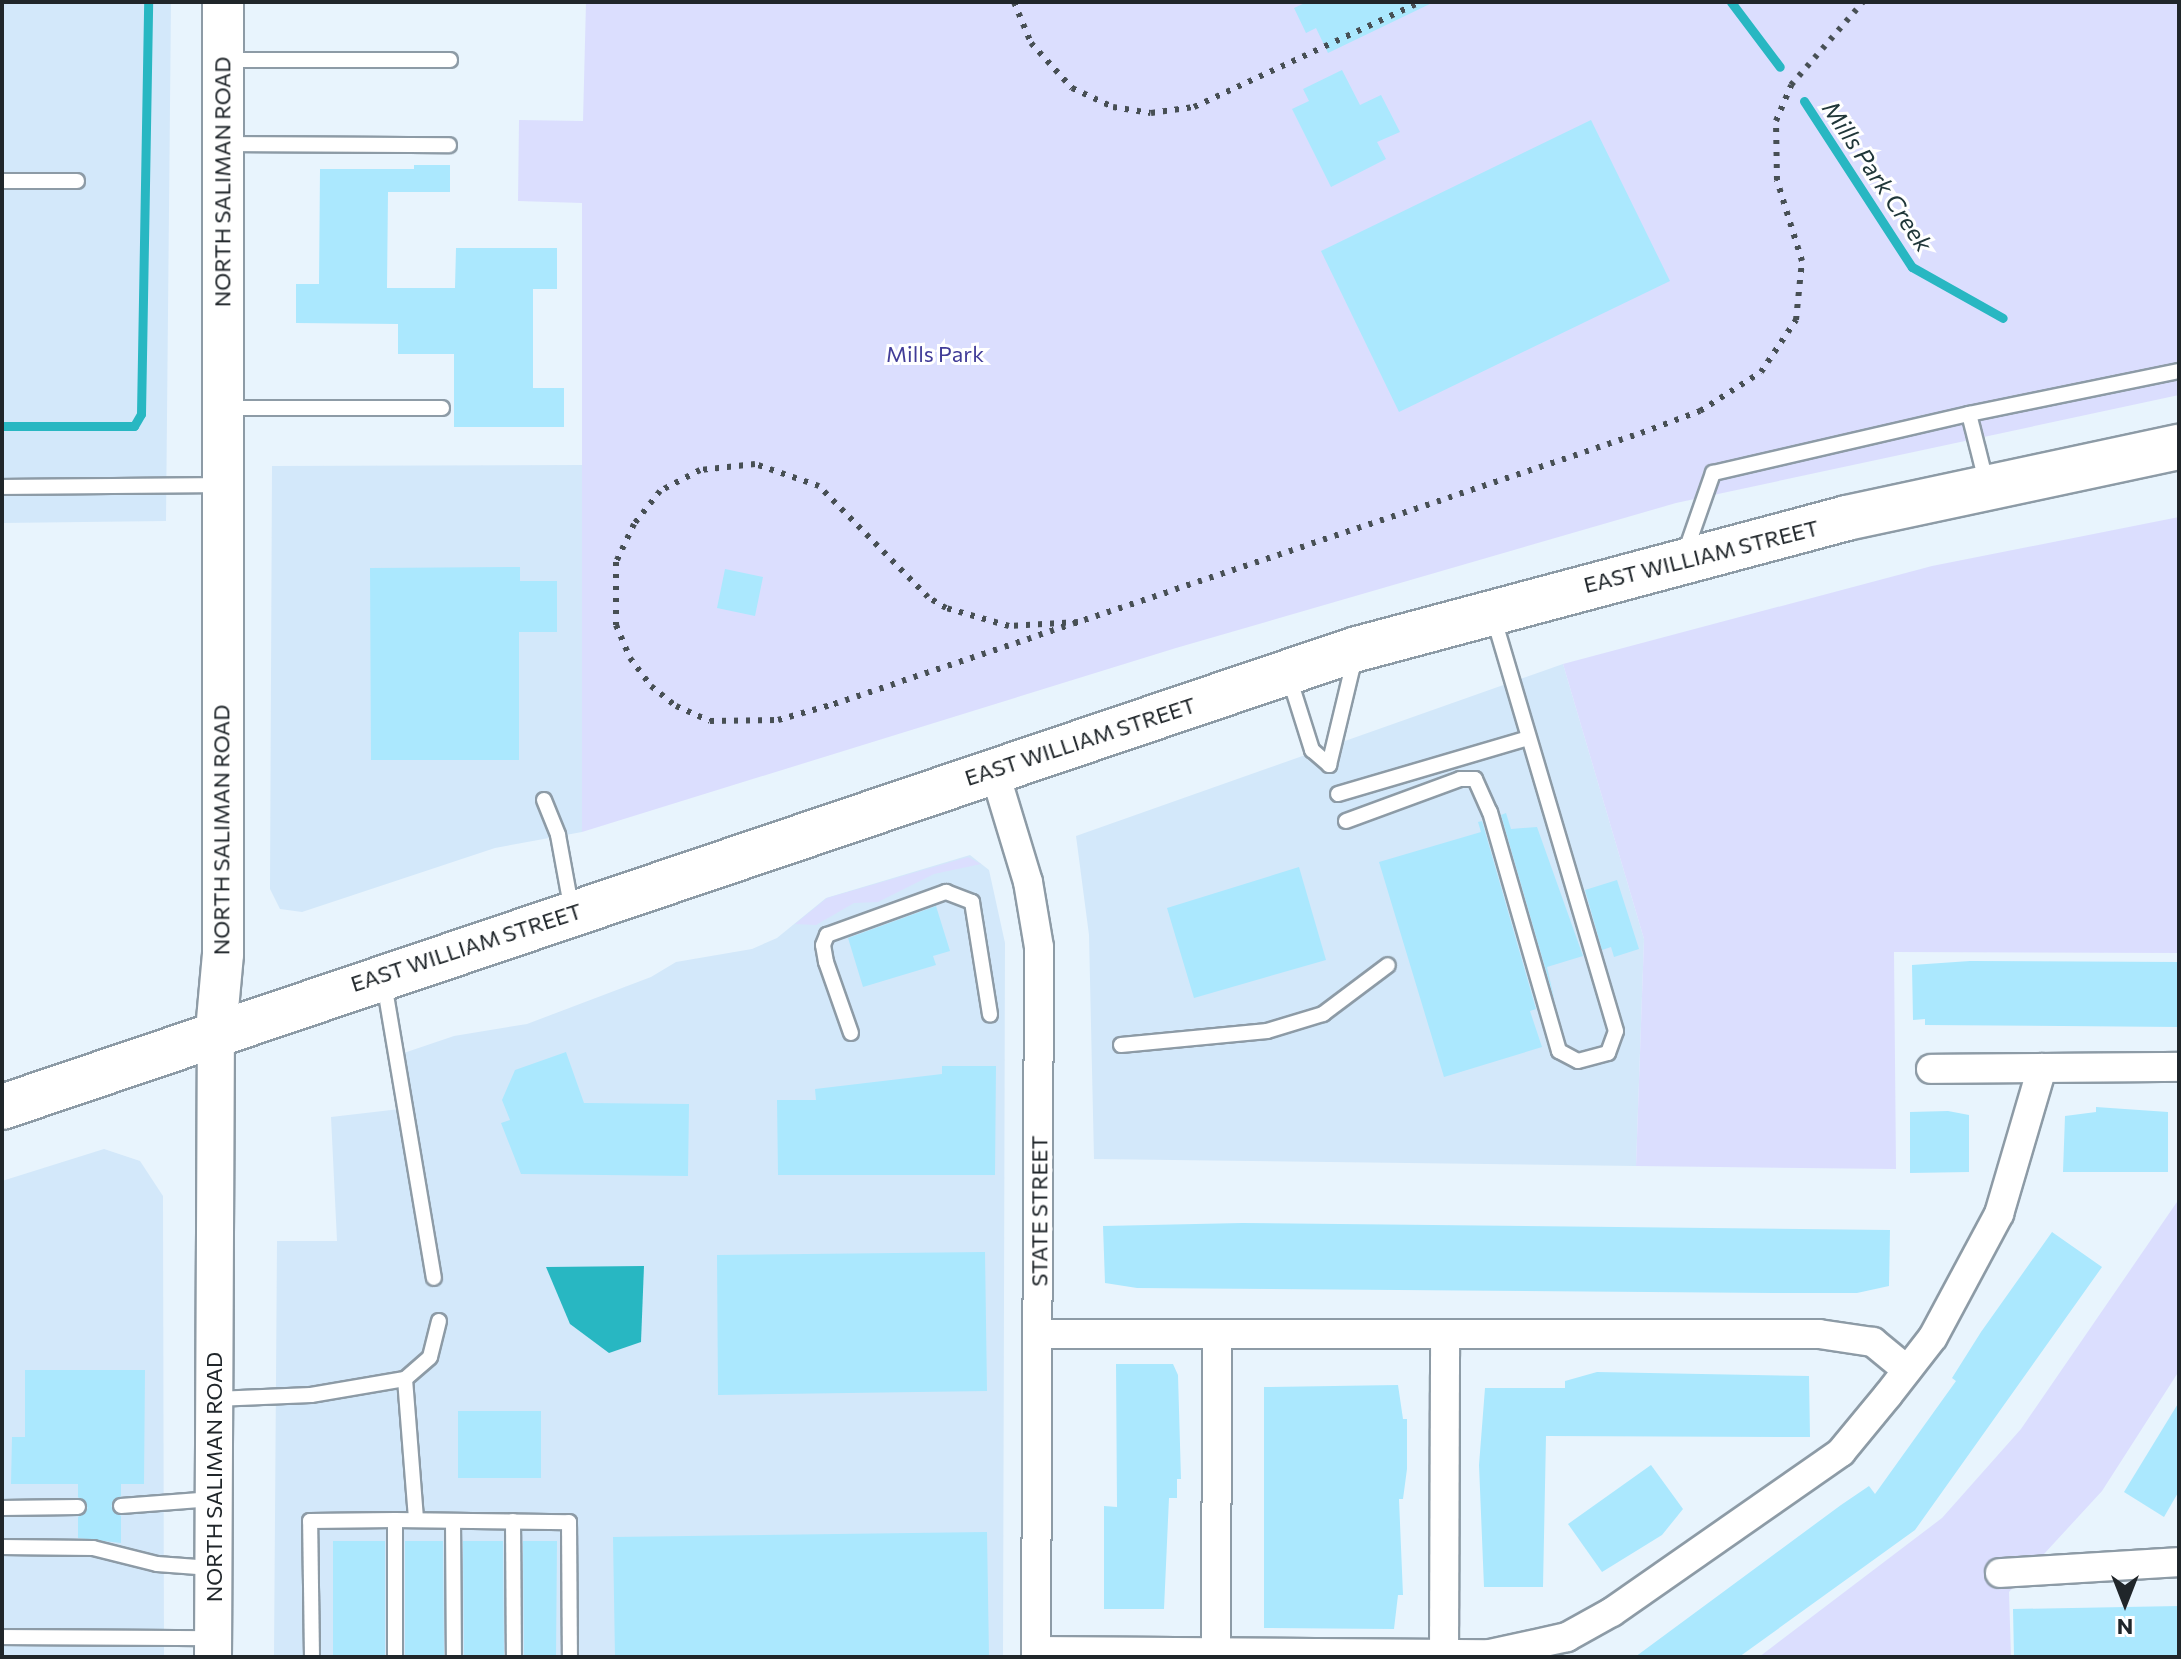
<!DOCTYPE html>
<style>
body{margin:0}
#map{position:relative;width:2181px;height:1659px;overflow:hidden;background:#e8f4fd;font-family:Commissioner,sans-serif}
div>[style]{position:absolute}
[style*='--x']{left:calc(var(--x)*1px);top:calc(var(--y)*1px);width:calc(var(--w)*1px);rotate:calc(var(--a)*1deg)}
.built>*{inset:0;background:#d3e8fa}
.green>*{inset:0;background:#dbdefe}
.water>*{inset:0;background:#28b7c2}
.stream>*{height:9px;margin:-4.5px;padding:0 4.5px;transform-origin:4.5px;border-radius:4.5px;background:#28b7c2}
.building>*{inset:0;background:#abe8fe}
.roads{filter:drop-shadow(2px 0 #8d9ba6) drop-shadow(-2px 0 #8d9ba6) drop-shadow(0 2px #8d9ba6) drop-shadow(0 -2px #8d9ba6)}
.service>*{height:14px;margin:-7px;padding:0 7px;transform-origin:7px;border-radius:7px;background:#fff}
.minor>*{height:28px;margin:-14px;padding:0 14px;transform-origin:14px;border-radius:14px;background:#fff}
.tertiary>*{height:36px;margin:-18px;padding:0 18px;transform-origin:18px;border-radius:18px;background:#fff}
.secondary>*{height:40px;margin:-20px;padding:0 20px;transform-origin:20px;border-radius:20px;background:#fff}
.primary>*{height:44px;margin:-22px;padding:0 22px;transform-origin:22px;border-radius:22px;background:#fff}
.rail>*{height:6px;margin-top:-3px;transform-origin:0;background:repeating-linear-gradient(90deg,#474f54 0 4px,transparent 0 12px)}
span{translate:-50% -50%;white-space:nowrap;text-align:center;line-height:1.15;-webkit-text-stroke:6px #fff;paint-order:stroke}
.street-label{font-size:22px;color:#20262a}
.park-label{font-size:22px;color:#423d98}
.water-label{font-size:24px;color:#203739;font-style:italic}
.frame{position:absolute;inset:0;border:4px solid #20262a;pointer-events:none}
.north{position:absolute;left:2085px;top:1563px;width:80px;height:80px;-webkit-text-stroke:6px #fff;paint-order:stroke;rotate:180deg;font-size:22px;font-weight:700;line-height:32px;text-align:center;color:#20262a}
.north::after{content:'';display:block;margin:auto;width:28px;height:36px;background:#20262a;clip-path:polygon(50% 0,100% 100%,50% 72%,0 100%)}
</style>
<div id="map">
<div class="built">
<i style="clip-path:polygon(2px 2px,171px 2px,166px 521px,2px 523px)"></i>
<i style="clip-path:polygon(582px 465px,582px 832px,495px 848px,302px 912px,280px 909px,270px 889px,272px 466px)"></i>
<i style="clip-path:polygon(1563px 664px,1644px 939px,1636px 1166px,1094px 1159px,1089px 935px,1076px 836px)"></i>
<i style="clip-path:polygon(970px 855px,989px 870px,1005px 943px,1003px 1657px,274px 1657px,277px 1241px,337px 1241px,331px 1117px,400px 1109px,389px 1058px,454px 1036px,527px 1024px,651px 977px,676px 962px,752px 949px,777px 938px,826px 898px)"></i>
<i style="clip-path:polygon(104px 1149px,140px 1161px,163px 1196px,164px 1657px,2px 1657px,2px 1181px)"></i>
</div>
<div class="green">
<i style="clip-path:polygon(586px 2px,2179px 2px,2179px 395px,1676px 503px,1176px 648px,582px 832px,582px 203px,518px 201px,519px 120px,583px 121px)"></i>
<i style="clip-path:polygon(2179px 517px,2179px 953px,1894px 952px,1896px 1169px,1636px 1166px,1644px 939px,1563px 664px,1932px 566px)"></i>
<i style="clip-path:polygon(968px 857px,981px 864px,934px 874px,878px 902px,854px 903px,816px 925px,795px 924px,827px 898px)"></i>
<i style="clip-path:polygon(2179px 1199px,2179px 1371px,2102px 1491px,2009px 1592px,2011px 1657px,1759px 1657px,1942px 1518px,2021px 1429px)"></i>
</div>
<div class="water">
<i style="clip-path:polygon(644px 1266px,641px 1342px,609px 1353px,570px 1324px,546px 1267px)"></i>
</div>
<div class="stream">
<i style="--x:1731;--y:2;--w:81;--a:53"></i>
<i style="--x:1804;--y:101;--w:198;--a:57"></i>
<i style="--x:1912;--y:267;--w:104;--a:29.3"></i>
<i style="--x:2;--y:426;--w:132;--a:0"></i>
<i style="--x:134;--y:426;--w:14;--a:-60"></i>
<i style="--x:141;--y:414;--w:412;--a:-89"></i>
</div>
<div class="building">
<i style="clip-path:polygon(1307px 2px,1434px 2px,1328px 53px,1316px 28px,1306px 33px,1294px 8px)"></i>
<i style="clip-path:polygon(1342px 70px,1360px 105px,1381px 95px,1400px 132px,1377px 142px,1386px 159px,1331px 187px,1292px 109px,1309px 101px,1303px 89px)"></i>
<i style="clip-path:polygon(1591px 120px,1670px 281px,1399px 412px,1321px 251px)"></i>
<i style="clip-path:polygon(414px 165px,450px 165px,450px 192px,388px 192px,387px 288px,455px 288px,456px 248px,557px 248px,557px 289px,533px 289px,533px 388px,564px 388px,564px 427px,454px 427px,454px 354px,398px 354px,398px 324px,296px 323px,296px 284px,319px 284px,320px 169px,414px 169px)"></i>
<i style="clip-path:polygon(520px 567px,520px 581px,557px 581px,557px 632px,519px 632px,519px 760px,371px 760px,370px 568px)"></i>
<i style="clip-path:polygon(725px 569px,763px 577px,755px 616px,717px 608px)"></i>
<i style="clip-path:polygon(1506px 813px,1511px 829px,1537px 827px,1583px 956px,1547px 967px,1555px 1002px,1501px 815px)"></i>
<i style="clip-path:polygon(1482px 821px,1536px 1009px,1530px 1011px,1542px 1047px,1444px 1077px,1379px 862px,1481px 832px,1478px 822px)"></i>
<i style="clip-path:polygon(1299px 867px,1326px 960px,1194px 998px,1167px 908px)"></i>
<i style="clip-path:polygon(1617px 880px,1639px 949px,1614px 957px,1611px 947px,1602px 950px,1585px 890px)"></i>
<i style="clip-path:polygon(936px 906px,950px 951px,933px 956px,936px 965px,863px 987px,848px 938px)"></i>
<i style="clip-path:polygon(1970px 961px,2179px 962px,2179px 1027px,1925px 1025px,1925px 1019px,1913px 1020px,1912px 965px)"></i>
<i style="clip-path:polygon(566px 1052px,584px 1103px,689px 1104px,688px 1176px,521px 1174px,501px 1123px,510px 1120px,502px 1100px,515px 1070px)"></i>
<i style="clip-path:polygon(942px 1066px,996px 1066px,995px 1175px,778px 1175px,777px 1100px,816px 1100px,815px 1089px,942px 1074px)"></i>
<i style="clip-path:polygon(2096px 1107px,2168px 1112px,2168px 1172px,2063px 1172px,2065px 1116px,2096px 1112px)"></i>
<i style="clip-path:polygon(1948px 1111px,1969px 1115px,1969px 1172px,1910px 1173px,1910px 1112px)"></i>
<i style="clip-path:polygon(1242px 1223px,1890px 1230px,1889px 1286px,1857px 1293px,1772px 1293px,1137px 1288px,1105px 1283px,1103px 1226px)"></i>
<i style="clip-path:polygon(2052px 1232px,2102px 1267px,1915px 1530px,1739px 1657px,1635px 1657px,1841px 1505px,1869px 1486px,1875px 1494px,1956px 1381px,1952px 1378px,1981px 1332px)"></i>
<i style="clip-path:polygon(985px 1252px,987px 1391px,718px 1395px,717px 1255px)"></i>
<i style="clip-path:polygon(1116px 1364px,1173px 1364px,1178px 1375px,1181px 1479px,1177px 1479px,1177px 1498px,1169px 1498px,1164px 1609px,1104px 1609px,1104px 1506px,1117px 1507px)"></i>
<i style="clip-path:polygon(25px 1370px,145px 1370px,144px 1484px,121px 1484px,121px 1496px,111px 1506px,121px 1516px,121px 1543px,78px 1538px,78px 1517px,88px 1508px,78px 1497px,78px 1484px,11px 1484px,12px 1437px,25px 1437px)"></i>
<i style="clip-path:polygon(1597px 1372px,1809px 1376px,1810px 1437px,1546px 1436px,1543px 1587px,1484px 1587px,1479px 1465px,1485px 1388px,1565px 1388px,1565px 1381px)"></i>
<i style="clip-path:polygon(1398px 1385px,1403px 1419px,1407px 1419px,1407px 1469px,1403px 1499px,1399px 1499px,1403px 1595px,1398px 1595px,1394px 1629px,1264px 1628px,1264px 1387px)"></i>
<i style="clip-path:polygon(2179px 1402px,2179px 1491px,2164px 1517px,2124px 1492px)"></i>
<i style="clip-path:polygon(458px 1411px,541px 1411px,541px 1478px,458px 1478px)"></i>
<i style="clip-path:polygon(1651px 1465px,1683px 1509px,1662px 1535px,1602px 1572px,1568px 1524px)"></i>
<i style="clip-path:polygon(987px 1532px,989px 1657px,615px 1657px,613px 1537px)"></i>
<i style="clip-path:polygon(333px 1541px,385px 1541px,385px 1657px,333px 1657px)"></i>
<i style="clip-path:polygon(405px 1541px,443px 1541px,444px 1657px,405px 1657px)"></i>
<i style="clip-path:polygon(463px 1541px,503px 1541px,504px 1657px,464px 1657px)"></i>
<i style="clip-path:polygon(523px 1541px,557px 1541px,556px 1657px,524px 1657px)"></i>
<i style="clip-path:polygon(2179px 1606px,2179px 1657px,2014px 1657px,2013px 1609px)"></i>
</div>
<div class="roads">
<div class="service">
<i style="--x:227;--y:60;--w:223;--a:0"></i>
<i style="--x:226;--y:144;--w:223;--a:0.3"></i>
<i style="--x:2;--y:181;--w:75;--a:0"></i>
<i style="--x:226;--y:408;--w:216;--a:0"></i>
<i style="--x:1987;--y:485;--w:73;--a:-104.2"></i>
<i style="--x:1969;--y:414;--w:214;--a:-11.6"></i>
<i style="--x:2;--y:487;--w:218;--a:-0.5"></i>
<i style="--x:1685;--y:553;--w:85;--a:-70.7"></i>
<i style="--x:1713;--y:473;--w:263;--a:-13"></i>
<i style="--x:1289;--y:677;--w:77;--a:72.5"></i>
<i style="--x:1312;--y:750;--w:23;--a:41"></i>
<i style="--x:1329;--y:765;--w:111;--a:-76.5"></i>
<i style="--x:1338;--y:794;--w:198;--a:-16.4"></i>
<i style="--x:544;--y:800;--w:38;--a:68"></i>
<i style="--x:558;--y:835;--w:77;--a:79.6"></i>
<i style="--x:1346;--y:821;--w:121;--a:-20.2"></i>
<i style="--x:1460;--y:779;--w:15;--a:0"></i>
<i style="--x:1475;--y:779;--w:36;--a:66"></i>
<i style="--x:1490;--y:812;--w:249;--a:73.9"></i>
<i style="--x:1559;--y:1051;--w:21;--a:28"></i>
<i style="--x:1578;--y:1061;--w:31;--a:-15"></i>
<i style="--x:1608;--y:1053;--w:23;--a:-70"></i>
<i style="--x:1616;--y:1031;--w:434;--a:-106.5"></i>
<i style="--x:384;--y:983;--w:299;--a:80.4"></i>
<i style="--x:851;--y:1033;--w:75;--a:-109.4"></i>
<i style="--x:826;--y:962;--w:17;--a:-100"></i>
<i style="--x:823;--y:945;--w:11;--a:-68"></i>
<i style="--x:827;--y:935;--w:127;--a:-19.9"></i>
<i style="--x:946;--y:892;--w:28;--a:21"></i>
<i style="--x:972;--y:902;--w:114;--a:80.9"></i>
<i style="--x:1121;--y:1045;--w:147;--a:-5.5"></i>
<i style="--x:1267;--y:1031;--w:59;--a:-16.9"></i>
<i style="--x:1323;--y:1014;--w:81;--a:-37"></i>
<i style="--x:405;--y:1379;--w:141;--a:85.5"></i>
<i style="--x:215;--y:1399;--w:96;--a:-2.4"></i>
<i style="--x:311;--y:1395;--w:95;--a:-9.7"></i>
<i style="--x:405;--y:1379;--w:33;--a:-41"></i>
<i style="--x:430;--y:1357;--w:37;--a:-76"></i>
<i style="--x:121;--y:1506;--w:92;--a:-4.4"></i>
<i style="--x:2;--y:1508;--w:76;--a:-0.8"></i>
<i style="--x:395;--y:1520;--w:137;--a:90"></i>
<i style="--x:453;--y:1521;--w:136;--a:89.6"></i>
<i style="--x:513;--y:1521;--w:136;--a:89.6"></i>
<i style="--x:2;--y:1547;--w:91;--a:0.6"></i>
<i style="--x:93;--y:1548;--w:66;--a:14"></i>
<i style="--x:157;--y:1564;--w:54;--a:4.2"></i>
<i style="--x:2;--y:1637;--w:211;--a:0.3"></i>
<i style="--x:312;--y:1657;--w:136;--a:-90.8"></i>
<i style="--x:310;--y:1521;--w:85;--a:-0.7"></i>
<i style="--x:395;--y:1520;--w:174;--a:0.7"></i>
<i style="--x:569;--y:1522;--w:135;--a:89.6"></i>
</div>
<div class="minor">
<i style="--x:994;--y:770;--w:117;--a:73.1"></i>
<i style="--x:1028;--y:882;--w:66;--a:80.4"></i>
<i style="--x:1039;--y:947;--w:710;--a:90.24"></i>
<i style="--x:1931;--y:1069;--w:248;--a:-0.5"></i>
<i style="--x:1039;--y:1334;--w:780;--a:0"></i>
<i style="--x:1819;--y:1334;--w:55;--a:8.4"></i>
<i style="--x:1873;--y:1342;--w:44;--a:39.5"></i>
<i style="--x:2000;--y:1573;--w:179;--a:-3.5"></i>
<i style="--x:1036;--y:1651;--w:454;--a:0.4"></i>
<i style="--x:1490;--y:1654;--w:79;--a:-12.4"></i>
<i style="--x:1567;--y:1637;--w:51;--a:-29.1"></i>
<i style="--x:1612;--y:1612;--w:279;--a:-34.9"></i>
<i style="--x:1841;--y:1452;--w:74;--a:-50.5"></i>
<i style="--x:1888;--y:1395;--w:73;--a:-52.2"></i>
<i style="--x:1933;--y:1337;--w:140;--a:-61.8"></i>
<i style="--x:1999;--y:1214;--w:152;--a:-73.6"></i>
<i style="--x:1216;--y:1653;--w:318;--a:-89.8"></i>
<i style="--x:1444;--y:1653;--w:317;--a:-89.8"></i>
</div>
<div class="tertiary">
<i style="--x:213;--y:1657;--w:626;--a:-89.73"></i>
</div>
<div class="secondary">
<i style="--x:216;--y:1031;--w:77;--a:-84.8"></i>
<i style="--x:223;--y:954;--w:952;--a:-90"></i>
</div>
<div class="primary">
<i style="--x:2;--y:1107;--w:1430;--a:-18.68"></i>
<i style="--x:1357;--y:649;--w:507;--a:-14.97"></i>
<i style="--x:1847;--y:518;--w:340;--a:-12.1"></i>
</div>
</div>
<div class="rail">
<i style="--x:1014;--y:2;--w:44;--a:67.5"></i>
<i style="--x:1031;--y:43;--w:61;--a:47.7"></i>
<i style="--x:1072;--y:88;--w:45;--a:24.9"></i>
<i style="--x:1113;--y:107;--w:38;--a:9"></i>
<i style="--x:1151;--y:113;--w:43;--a:-7.9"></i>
<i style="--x:1194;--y:107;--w:249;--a:-24.9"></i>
<i style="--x:1078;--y:622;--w:69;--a:176.7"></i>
<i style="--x:1009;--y:626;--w:66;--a:-164.1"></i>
<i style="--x:946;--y:608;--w:21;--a:-149"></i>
<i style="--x:928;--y:597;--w:156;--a:-134.5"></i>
<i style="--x:819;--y:486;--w:68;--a:-161"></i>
<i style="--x:755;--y:464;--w:55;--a:173.8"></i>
<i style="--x:700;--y:470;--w:45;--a:152.3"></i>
<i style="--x:660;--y:491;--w:42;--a:128.2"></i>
<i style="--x:634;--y:524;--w:42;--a:115.3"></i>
<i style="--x:616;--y:562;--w:63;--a:90"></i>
<i style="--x:616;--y:625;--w:36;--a:67"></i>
<i style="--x:630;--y:658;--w:35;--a:53"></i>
<i style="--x:651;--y:686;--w:32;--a:39"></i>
<i style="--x:676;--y:706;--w:37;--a:24"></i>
<i style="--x:710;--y:721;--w:68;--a:-0.8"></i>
<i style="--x:778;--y:720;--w:58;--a:-15.9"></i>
<i style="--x:834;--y:704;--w:851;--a:-18.56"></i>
<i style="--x:1641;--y:433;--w:63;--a:-20.4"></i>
<i style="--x:1700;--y:411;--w:72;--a:-32.6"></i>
<i style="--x:1761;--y:372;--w:63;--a:-56.1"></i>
<i style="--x:1796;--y:320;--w:59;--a:-84.2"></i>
<i style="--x:1802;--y:261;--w:85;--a:-107.2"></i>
<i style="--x:1777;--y:180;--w:59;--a:-91"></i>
<i style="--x:1776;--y:121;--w:39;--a:-67"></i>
<i style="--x:1791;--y:85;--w:110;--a:-49.1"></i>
</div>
<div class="street-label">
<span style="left:222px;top:182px;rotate:-90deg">NORTH SALIMAN ROAD</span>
<span style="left:1701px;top:556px;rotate:-14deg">EAST WILLIAM STREET</span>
<span style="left:1080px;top:741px;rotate:-18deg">EAST WILLIAM STREET</span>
<span style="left:221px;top:830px;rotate:-90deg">NORTH SALIMAN ROAD</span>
<span style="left:466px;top:947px;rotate:-18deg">EAST WILLIAM STREET</span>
<span style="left:1039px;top:1211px;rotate:-90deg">STATE STREET</span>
<span style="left:214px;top:1477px;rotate:-90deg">NORTH SALIMAN ROAD</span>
</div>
<div class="park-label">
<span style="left:935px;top:354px">Mills Park</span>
</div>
<div class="water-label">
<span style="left:1878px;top:176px;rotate:56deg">Mills Park Creek</span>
</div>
<div class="frame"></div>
<div class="north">N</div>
</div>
